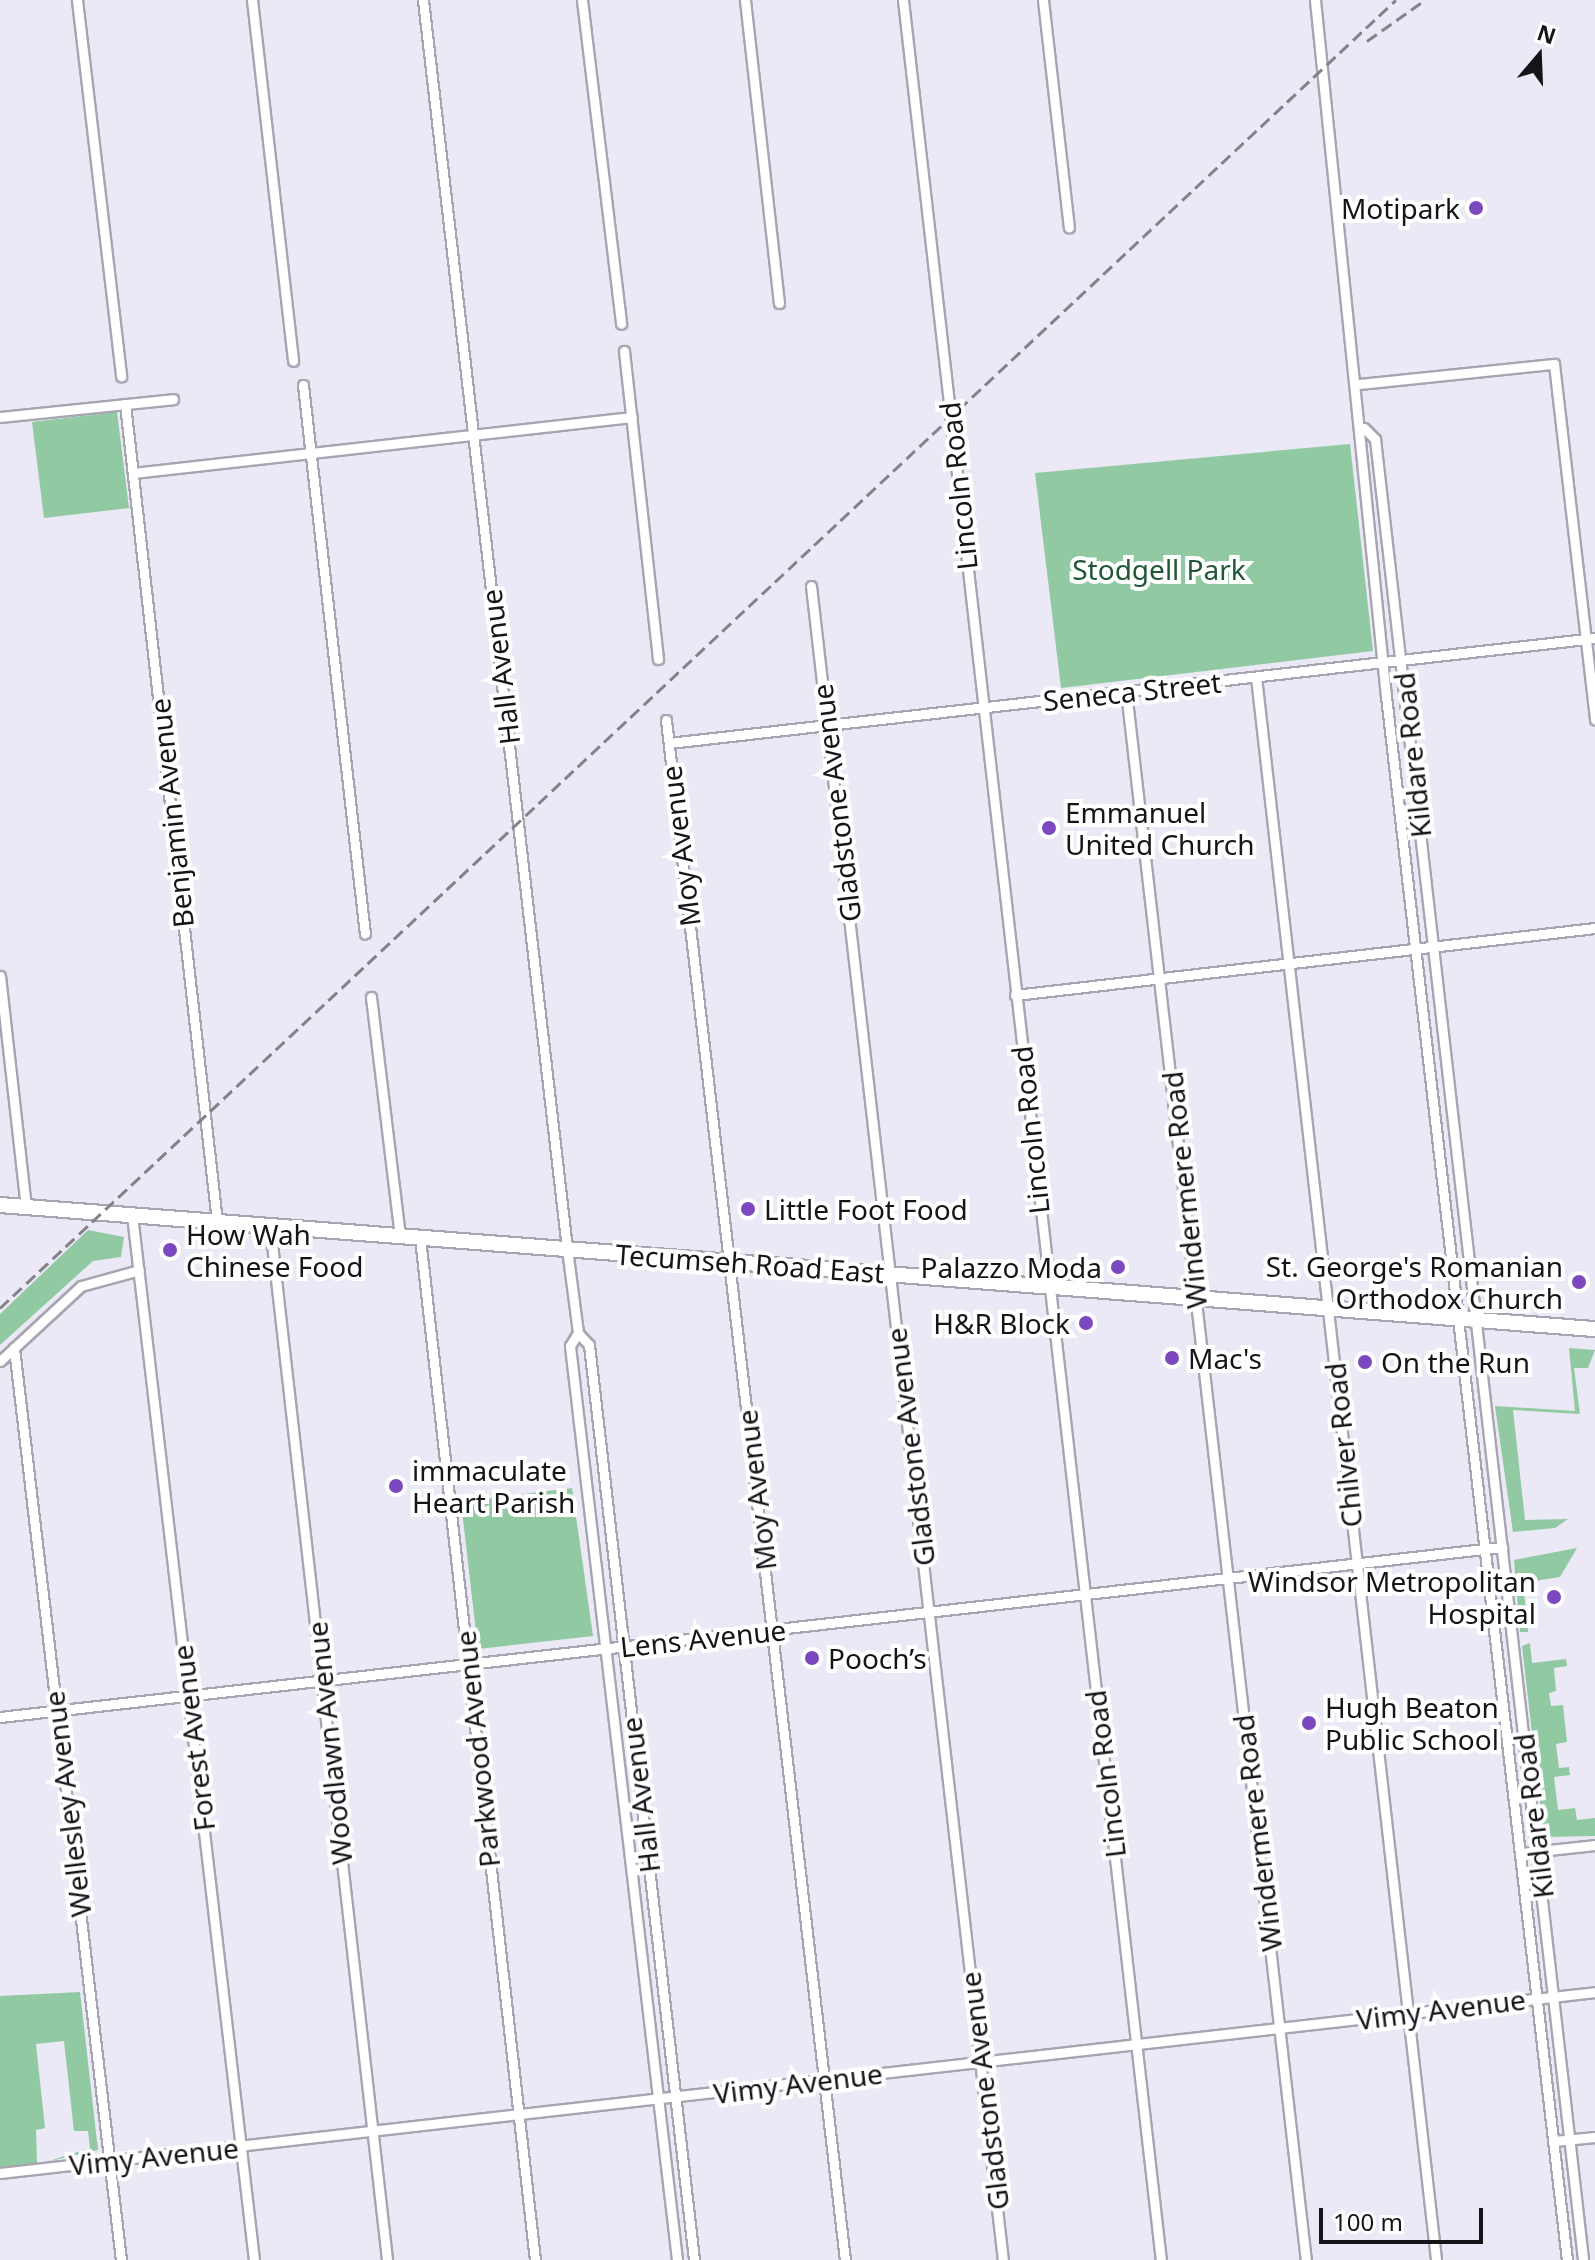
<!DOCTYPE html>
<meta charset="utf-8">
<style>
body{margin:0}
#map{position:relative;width:1595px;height:2260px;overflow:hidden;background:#ebe9f6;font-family:"Noto Sans",sans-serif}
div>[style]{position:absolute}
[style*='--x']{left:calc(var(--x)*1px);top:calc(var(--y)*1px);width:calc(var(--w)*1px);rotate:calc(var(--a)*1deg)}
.green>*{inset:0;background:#90c9a2}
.roads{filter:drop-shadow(2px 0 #a7a5b1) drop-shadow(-2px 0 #a7a5b1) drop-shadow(0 2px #a7a5b1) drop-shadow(0 -2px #a7a5b1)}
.minor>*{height:9px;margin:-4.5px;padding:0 4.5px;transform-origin:4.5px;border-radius:4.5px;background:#fff}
.secondary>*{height:14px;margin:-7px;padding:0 7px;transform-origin:7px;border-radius:7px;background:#fff}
.rail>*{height:3px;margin-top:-1.5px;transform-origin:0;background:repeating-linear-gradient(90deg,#83818a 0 12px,transparent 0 18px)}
.dots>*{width:22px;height:22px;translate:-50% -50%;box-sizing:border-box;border:4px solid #fff;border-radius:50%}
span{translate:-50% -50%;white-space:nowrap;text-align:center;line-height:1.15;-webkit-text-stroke:8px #fff;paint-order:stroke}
.poi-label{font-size:28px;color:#151419}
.right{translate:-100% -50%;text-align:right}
.left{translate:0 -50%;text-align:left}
.street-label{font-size:28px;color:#151419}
.park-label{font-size:28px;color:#215736}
.north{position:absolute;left:1499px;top:16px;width:80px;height:80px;-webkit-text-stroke:6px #fff;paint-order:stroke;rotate:19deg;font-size:22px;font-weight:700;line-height:32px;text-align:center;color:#151419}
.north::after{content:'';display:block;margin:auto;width:28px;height:36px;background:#151419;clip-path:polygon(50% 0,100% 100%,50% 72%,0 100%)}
.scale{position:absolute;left:1319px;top:2208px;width:164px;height:36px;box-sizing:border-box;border:4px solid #151419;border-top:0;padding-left:10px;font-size:24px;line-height:28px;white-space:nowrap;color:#151419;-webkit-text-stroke:6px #fff;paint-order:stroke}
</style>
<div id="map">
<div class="green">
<i style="clip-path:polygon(117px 412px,129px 508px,44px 518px,32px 422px)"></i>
<i style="clip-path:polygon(1350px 444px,1373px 651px,1061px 688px,1035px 473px)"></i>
<i style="clip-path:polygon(88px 1230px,124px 1237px,121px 1257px,93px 1261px,0 1345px,0 1314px)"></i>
<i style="clip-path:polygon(1569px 1348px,1595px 1350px,1588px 1368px,1574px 1368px,1580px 1414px,1513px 1410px,1525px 1520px,1568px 1519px,1555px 1528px,1513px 1532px,1495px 1406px,1575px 1411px)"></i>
<i style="clip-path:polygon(572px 1488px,593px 1636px,478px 1649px,461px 1502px)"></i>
<i style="clip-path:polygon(1577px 1548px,1560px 1577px,1523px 1583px,1528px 1632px,1520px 1632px,1514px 1560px)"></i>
<i style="clip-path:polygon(1530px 1643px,1532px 1663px,1566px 1659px,1567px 1666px,1554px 1668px,1556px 1691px,1549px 1693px,1551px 1706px,1563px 1705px,1567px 1742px,1556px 1744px,1559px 1768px,1569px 1767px,1570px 1775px,1554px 1777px,1558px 1810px,1575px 1808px,1577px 1820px,1595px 1818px,1595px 1836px,1544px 1837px,1522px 1646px)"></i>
<i style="clip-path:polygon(80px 1992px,98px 2150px,46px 2162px,90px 2148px,88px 2131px,74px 2131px,64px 2041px,36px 2044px,45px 2128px,36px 2130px,37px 2163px,0 2167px,0 1996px)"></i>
</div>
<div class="roads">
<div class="minor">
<i style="--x:77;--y:0;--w:379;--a:83.3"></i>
<i style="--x:252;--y:0;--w:363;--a:83.5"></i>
<i style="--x:423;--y:0;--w:1257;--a:83.42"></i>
<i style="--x:567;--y:1249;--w:85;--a:82.5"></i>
<i style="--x:578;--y:1333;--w:16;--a:47"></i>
<i style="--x:589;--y:1345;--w:921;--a:83.45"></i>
<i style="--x:582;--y:0;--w:326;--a:83.1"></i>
<i style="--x:745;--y:0;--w:305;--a:83.6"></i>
<i style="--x:903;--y:0;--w:2275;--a:83.49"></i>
<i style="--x:1043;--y:0;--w:229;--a:83.5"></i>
<i style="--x:1315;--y:0;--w:700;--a:84.18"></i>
<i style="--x:1386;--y:696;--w:1574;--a:83.4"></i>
<i style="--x:624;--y:351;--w:310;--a:83.7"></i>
<i style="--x:1359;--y:384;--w:196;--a:-5.9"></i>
<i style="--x:1554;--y:364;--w:358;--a:83.4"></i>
<i style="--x:303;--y:385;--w:552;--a:83.56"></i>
<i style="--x:125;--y:404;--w:823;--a:83.58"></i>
<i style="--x:0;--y:417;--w:174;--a:-5.9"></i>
<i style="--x:1364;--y:428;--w:16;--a:45"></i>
<i style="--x:1375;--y:439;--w:1833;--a:83.48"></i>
<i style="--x:133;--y:473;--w:502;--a:-6.4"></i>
<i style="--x:811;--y:586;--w:1685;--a:83.46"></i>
<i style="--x:1256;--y:677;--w:1593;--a:83.51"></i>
<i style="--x:1126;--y:691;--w:1579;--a:83.46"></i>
<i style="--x:666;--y:720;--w:1550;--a:83.37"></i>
<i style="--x:669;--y:743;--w:932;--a:-6.47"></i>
<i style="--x:0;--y:976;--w:232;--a:83.6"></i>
<i style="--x:1015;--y:995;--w:584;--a:-6.59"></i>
<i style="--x:371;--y:997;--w:241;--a:83.1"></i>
<i style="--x:132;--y:1215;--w:1052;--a:83.34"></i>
<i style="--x:270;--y:1226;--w:1041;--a:83.54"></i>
<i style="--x:420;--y:1238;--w:1028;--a:83.58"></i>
<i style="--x:578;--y:1333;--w:15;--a:122"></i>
<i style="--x:570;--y:1346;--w:920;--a:83.32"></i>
<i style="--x:14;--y:1348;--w:918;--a:83.31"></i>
<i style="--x:0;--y:1361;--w:110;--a:-42.8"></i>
<i style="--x:81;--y:1286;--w:60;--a:-15.4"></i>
<i style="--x:0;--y:1717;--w:1512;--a:-6.46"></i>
<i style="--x:1521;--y:1853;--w:74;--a:-6.2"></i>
<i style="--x:1554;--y:2141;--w:41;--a:-5.6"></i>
<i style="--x:0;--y:2173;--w:1605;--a:-6.47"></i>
</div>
<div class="secondary">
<i style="--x:0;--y:1205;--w:1600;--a:4.45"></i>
</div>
</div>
<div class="rail">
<i style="--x:1367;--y:41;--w:71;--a:-35.3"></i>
<i style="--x:0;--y:1308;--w:1913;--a:-43.14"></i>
</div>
<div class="dots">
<i style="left:1476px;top:208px;background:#7b48bf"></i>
<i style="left:1049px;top:828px;background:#7b48bf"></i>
<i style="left:748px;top:1209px;background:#7b48bf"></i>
<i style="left:170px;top:1250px;background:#7b48bf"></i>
<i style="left:1118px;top:1267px;background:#7b48bf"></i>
<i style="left:1579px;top:1282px;background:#7b48bf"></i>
<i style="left:1086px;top:1323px;background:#7b48bf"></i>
<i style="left:1172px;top:1358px;background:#7b48bf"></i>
<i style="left:1365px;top:1362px;background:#7b48bf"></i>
<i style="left:396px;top:1486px;background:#7b48bf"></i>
<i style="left:1554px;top:1597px;background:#7b48bf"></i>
<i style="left:812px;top:1658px;background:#7b48bf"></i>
<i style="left:1309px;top:1723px;background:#7b48bf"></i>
</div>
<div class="poi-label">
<span class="right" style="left:1460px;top:208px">Motipark</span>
<span class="left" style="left:1065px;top:828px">Emmanuel<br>United Church</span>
<span class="left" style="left:764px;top:1209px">Little Foot Food</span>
<span class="left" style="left:186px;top:1250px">How Wah<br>Chinese Food</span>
<span class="right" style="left:1563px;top:1282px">St. George's Romanian<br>Orthodox Church</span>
<span class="right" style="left:1102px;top:1267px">Palazzo Moda</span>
<span class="right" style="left:1070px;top:1323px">H&amp;R Block</span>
<span class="left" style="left:1188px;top:1358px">Mac's</span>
<span class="left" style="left:1381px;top:1362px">On the Run</span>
<span class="left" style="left:412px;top:1486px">immaculate<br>Heart Parish</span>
<span class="right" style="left:1536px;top:1597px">Windsor Metropolitan<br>Hospital</span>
<span class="left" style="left:828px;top:1658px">Pooch’s</span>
<span class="left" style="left:1325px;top:1723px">Hugh Beaton<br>Public School</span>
</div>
<div class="street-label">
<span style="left:958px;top:486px;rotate:-96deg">Lincoln Road</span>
<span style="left:500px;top:667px;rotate:-97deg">Hall Avenue</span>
<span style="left:1132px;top:691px;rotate:-6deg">Seneca Street</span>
<span style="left:1412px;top:755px;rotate:-96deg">Kildare Road</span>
<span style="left:836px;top:803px;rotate:-97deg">Gladstone Avenue</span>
<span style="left:171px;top:813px;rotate:-96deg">Benjamin Avenue</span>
<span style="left:680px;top:846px;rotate:-97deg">Moy Avenue</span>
<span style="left:1030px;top:1130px;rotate:-96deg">Lincoln Road</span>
<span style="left:1184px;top:1190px;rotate:-96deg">Windermere Road</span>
<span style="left:750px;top:1263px;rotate:4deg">Tecumseh Road East</span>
<span style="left:1343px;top:1445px;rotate:-96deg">Chilver Road</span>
<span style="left:910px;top:1447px;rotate:-97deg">Gladstone Avenue</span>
<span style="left:756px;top:1490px;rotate:-97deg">Moy Avenue</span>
<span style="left:703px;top:1638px;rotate:-6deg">Lens Avenue</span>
<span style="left:193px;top:1738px;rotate:-97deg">Forest Avenue</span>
<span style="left:329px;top:1743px;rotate:-96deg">Woodlawn Avenue</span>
<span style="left:477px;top:1749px;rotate:-96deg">Parkwood Avenue</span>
<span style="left:1105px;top:1774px;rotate:-97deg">Lincoln Road</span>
<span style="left:640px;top:1795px;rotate:-97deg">Hall Avenue</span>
<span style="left:67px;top:1804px;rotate:-97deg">Wellesley Avenue</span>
<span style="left:1533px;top:1816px;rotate:-97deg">Kildare Road</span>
<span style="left:1257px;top:1833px;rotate:-97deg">Windermere Road</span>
<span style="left:1441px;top:2009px;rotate:-7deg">Vimy Avenue</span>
<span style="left:798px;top:2083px;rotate:-7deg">Vimy Avenue</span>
<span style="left:984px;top:2091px;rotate:-97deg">Gladstone Avenue</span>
<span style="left:154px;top:2156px;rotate:-6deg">Vimy Avenue</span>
</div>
<div class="park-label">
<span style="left:1159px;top:569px">Stodgell Park</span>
</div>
<div class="north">N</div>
<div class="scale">100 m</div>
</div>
